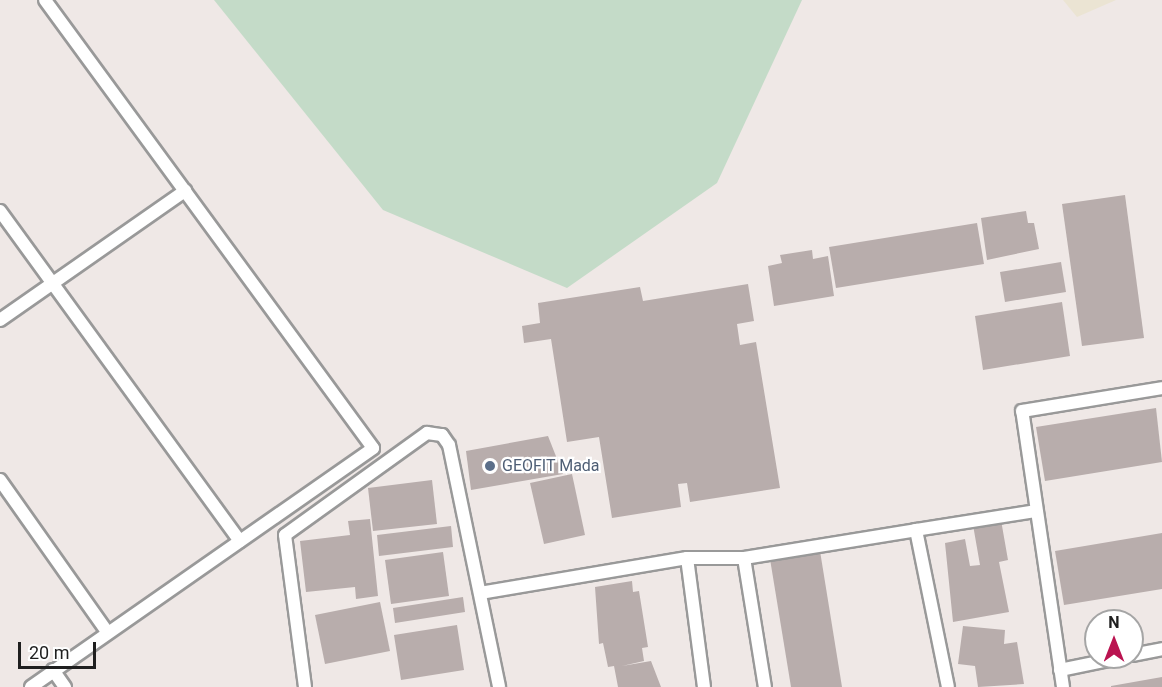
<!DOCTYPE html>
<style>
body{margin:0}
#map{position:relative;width:1162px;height:687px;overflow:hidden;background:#efe8e6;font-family:Roboto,sans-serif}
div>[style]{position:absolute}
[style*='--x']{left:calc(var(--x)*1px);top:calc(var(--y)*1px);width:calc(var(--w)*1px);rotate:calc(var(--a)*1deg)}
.farmland>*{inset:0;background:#ebe4d3}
.wetland>*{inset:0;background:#c4dbc8}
.building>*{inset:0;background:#b8adac}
.roads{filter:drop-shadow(2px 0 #999) drop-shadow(-2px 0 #999) drop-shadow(0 2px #999) drop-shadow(0 -2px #999)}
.service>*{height:12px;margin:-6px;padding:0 6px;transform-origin:6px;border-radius:6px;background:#fff}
.dots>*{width:16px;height:16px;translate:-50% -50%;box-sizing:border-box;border:3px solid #fff;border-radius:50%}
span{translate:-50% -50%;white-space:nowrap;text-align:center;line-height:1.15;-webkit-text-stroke:4.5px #fff;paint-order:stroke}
.service-label{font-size:16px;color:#4e5e75}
.left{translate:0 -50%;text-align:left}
.north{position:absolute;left:1084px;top:609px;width:60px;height:60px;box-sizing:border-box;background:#fff;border:2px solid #a5a5a5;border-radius:50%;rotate:0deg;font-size:16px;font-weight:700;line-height:24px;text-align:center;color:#1f1f1f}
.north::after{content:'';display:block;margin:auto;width:21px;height:27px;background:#ba1350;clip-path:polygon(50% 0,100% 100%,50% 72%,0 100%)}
.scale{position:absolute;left:18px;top:642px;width:78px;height:27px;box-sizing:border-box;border:3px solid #1f1f1f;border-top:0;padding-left:8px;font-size:18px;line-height:21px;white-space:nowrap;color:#1f1f1f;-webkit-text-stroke:4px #fff;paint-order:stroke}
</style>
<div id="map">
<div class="farmland">
<i style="clip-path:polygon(1063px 0,1116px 0,1077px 17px)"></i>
</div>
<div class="wetland">
<i style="clip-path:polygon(214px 0,802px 0,717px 183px,567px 288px,383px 210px)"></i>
</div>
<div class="building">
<i style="clip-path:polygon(1125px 195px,1144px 338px,1082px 346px,1062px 204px)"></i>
<i style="clip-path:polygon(1026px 211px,1028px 223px,1034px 223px,1039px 249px,987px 260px,981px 218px)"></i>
<i style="clip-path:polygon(977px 223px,984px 264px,836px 288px,829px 247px)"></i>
<i style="clip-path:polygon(812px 250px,813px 259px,828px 256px,834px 296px,774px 306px,768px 266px,782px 263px,780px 255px)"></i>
<i style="clip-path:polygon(1061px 262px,1066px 292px,1005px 302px,1000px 272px)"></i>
<i style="clip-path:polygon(748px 284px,754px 321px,737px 324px,740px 345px,756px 342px,780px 488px,690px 502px,687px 483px,678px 484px,681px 507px,612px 518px,599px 437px,567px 442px,551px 339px,524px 343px,522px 326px,540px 323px,538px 303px,640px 287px,643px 301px)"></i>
<i style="clip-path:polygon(1062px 302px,1070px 356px,983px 370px,975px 316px)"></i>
<i style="clip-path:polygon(1156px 408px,1162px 462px,1045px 481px,1036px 427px)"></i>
<i style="clip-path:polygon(548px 436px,563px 474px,471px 490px,466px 451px)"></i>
<i style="clip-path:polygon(572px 474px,585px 535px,544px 544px,530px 483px)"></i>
<i style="clip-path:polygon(432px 480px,437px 524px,373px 531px,368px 488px)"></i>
<i style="clip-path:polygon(370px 519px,378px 596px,356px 599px,355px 587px,306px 592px,300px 541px,350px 535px,348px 521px)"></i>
<i style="clip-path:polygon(1001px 520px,1008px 560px,999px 562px,1009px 612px,953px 622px,945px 543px,965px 539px,970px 566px,980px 565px,973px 525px)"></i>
<i style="clip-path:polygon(451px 526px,453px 547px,379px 556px,377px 535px)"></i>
<i style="clip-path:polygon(1162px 533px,1162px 589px,1064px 605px,1055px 551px)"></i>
<i style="clip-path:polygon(820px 551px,842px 687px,791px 687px,770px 559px)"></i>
<i style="clip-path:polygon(443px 552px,449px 596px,391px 604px,385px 560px)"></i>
<i style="clip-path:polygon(632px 581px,633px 592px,639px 591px,648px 647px,642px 648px,644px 661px,622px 666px,651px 661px,661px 687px,618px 687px,614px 666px,608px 667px,603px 643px,599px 644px,595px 587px)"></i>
<i style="clip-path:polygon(463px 597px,465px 612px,395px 623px,393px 608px)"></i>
<i style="clip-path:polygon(380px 602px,390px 651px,325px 664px,315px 615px)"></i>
<i style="clip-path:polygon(457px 625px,464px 670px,401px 680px,394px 635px)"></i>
<i style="clip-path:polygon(963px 626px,1005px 630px,1004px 644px,1017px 642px,1024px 684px,978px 687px,975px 666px,958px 664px)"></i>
<i style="clip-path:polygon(1162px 677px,1162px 687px,1111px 687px,1111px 686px)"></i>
</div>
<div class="roads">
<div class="service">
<i style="--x:0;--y:211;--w:408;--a:54"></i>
<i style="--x:0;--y:320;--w:226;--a:-34.9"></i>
<i style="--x:0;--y:480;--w:187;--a:54.8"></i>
<i style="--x:916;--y:530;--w:121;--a:-9"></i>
<i style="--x:687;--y:558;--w:130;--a:82.5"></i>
<i style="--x:744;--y:558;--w:131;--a:80.8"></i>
<i style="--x:480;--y:593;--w:210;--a:-9.6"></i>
<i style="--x:687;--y:558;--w:57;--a:0"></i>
<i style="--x:744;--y:558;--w:174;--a:-9.2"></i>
<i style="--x:916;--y:530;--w:160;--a:78.5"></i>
<i style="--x:1132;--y:655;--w:31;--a:-11"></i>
<i style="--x:53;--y:670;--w:21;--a:55"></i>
<i style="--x:1060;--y:670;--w:64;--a:-11.7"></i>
<i style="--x:31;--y:687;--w:417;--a:-34.9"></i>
<i style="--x:373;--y:448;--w:555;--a:-126.21"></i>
<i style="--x:305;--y:687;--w:153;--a:-97.5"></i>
<i style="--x:285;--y:535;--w:175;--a:-35.7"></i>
<i style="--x:427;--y:433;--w:15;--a:8"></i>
<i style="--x:442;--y:435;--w:12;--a:55"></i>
<i style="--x:449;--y:445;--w:247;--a:78.3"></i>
<i style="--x:1063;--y:687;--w:279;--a:-98.4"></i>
<i style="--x:1022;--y:411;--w:142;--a:-9.3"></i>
</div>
</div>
<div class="dots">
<i style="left:490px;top:466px;background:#5c6f8a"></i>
</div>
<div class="service-label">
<span class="left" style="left:502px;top:466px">GEOFIT Mada</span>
</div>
<div class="north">N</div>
<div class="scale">20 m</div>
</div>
